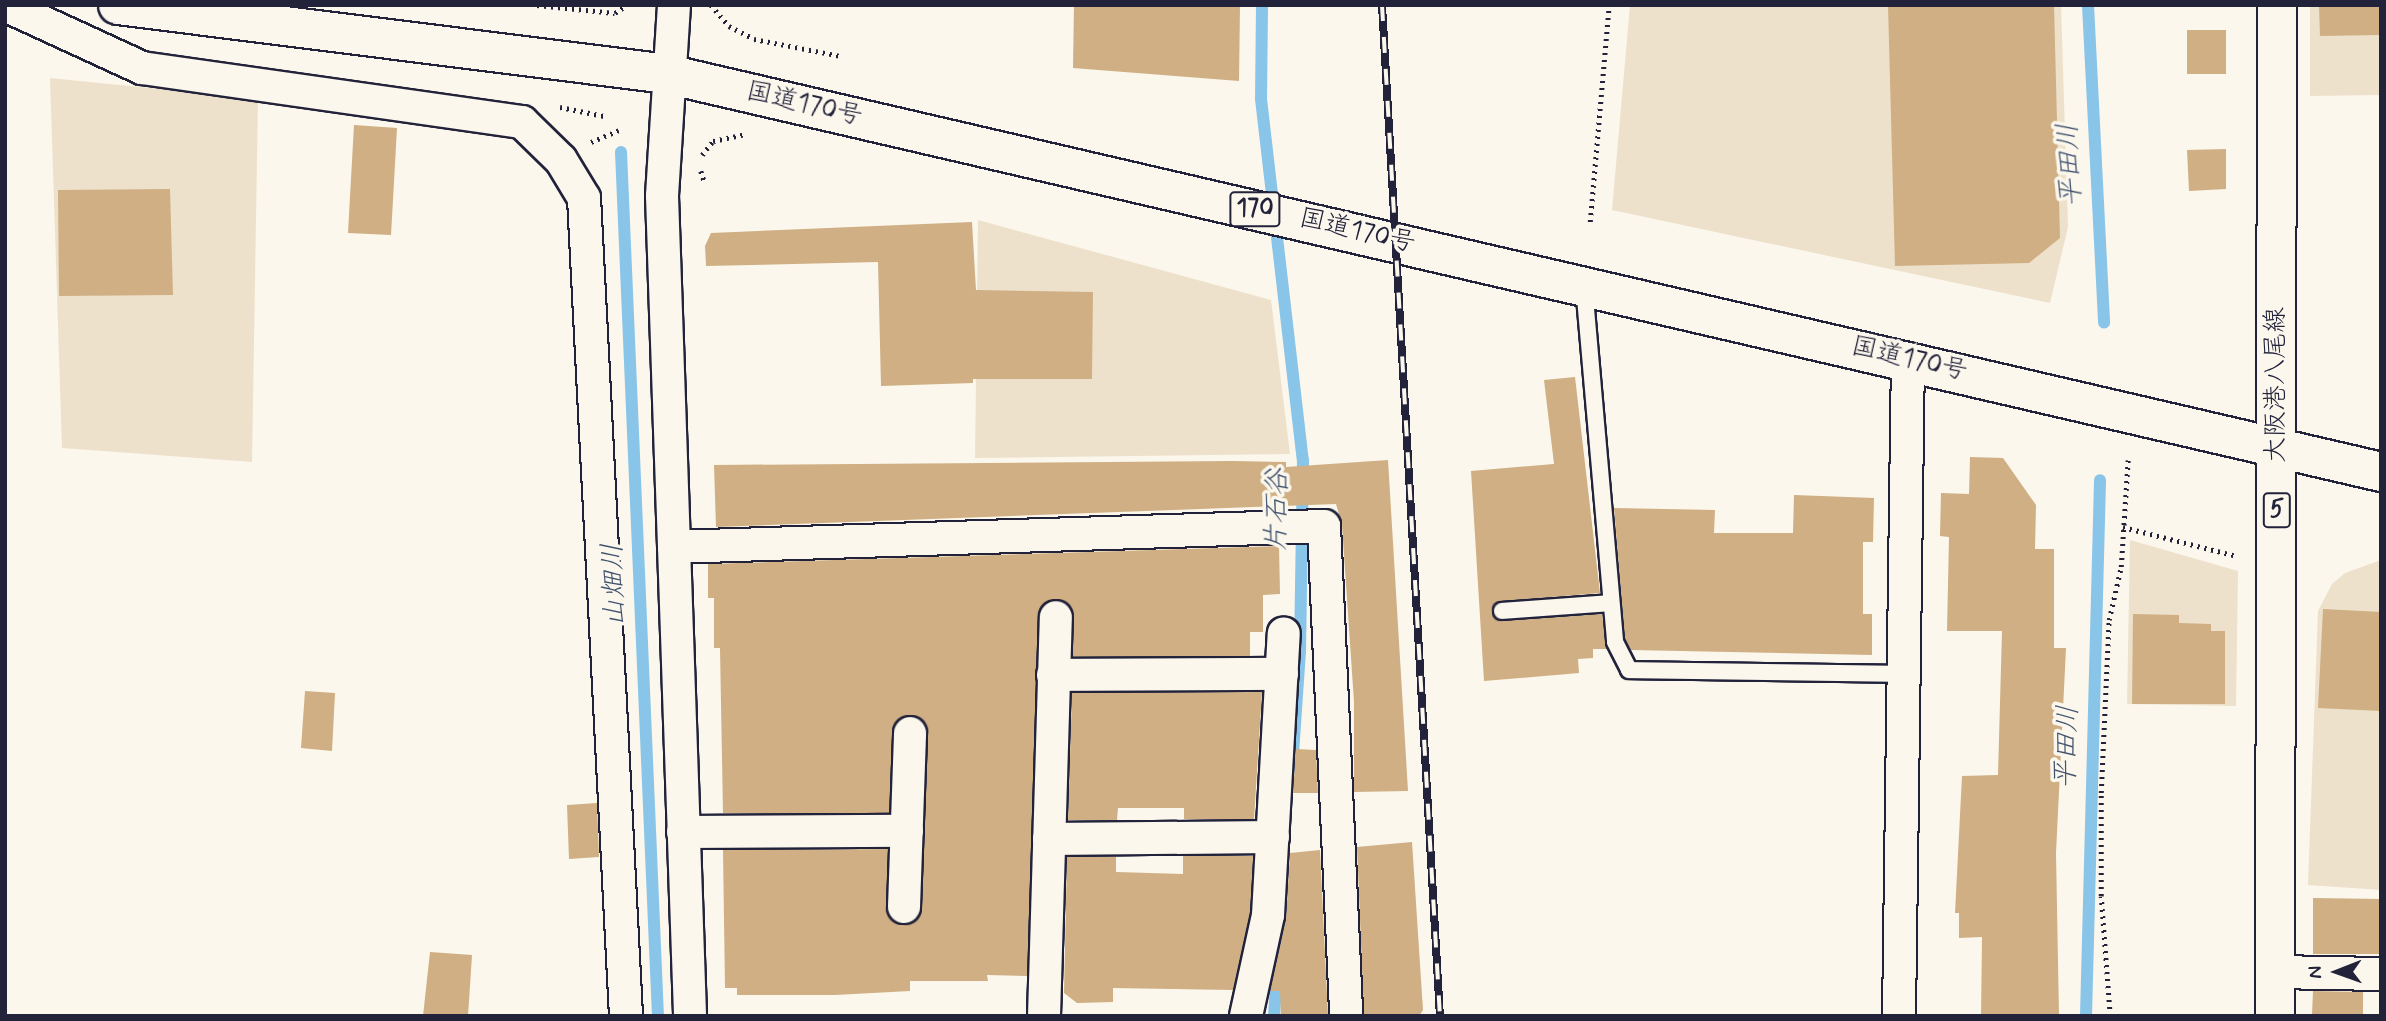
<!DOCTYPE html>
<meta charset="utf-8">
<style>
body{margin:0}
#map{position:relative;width:2386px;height:1021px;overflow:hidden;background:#fbf7ec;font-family:Mynerve,"Klee One",sans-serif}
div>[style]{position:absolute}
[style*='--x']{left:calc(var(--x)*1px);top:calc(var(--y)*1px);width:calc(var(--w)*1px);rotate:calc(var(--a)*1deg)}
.built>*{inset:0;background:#eee1cc}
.stream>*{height:12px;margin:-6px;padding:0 6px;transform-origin:6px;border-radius:6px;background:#89c4e9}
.building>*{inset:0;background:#cfaf83}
.path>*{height:4.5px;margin-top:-2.25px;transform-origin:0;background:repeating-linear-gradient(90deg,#22223b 0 2px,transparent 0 7px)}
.roads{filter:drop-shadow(2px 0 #22223b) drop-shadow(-2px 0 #22223b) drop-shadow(0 2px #22223b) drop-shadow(0 -2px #22223b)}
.lane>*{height:16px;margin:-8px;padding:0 8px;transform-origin:8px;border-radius:8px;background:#fbf7ec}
.street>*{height:32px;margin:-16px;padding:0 16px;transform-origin:16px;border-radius:16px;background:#fbf7ec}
.primary>*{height:38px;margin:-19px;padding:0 19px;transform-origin:19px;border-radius:19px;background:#fbf7ec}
.highway>*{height:38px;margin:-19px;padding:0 19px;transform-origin:19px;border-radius:19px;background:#fbf7ec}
.rail>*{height:8px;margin-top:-4px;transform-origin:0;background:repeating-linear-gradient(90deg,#fbf7ec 0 16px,#22223b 0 32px);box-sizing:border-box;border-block:2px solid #22223b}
span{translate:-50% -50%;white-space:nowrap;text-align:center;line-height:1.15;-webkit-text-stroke:7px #fbf7ec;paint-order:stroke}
.shield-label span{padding:2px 5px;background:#fbf7ec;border:2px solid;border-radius:5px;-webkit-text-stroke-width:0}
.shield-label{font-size:24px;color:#22223b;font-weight:700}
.street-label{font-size:26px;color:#22223b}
.water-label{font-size:28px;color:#41536f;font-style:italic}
.frame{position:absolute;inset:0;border:7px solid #22223b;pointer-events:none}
.north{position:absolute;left:2302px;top:937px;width:70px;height:70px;-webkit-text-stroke:5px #fbf7ec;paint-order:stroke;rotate:269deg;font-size:19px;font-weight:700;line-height:28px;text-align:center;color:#22223b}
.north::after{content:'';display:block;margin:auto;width:24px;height:32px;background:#22223b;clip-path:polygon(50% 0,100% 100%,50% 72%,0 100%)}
</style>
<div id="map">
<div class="built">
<i style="clip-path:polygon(1630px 5px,2061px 5px,2068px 227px,2050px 303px,1612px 210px)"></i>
<i style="clip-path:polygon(2310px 5px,2381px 5px,2381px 95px,2310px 96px)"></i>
<i style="clip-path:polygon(50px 78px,258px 99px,252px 462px,62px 448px)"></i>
<i style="clip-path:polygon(978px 220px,1271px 300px,1290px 454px,975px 458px)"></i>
<i style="clip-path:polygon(2130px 540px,2238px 571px,2236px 706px,2127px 704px)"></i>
<i style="clip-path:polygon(2381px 560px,2381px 890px,2308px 885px,2318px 611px,2332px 584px,2345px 573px)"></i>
</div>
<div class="stream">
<i style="--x:1262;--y:5;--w:94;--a:90.6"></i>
<i style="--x:1261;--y:99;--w:363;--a:83.4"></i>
<i style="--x:1303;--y:460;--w:191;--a:90.9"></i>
<i style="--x:1300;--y:651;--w:118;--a:93.9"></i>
<i style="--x:2088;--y:5;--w:318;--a:87.1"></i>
<i style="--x:621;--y:152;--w:865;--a:87.55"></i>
<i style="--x:1274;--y:1016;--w:100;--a:-86"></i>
<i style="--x:2086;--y:1016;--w:536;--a:-88.5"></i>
</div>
<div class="building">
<i style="clip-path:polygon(1074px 5px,1240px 5px,1239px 81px,1073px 68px)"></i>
<i style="clip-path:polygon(1888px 5px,2054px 5px,2060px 238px,2029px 263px,1895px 266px)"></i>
<i style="clip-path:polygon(2319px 5px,2381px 5px,2381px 35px,2320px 36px)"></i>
<i style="clip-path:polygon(2187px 30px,2226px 30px,2226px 74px,2187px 74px)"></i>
<i style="clip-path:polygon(354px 125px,397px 128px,391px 235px,348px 233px)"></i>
<i style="clip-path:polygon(2226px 149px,2226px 189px,2189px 191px,2187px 150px)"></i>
<i style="clip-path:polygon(170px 189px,173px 295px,59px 296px,58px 190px)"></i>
<i style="clip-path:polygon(972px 222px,976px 290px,1093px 292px,1092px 379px,973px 379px,973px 383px,881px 386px,878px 262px,706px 266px,705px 246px,711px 233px)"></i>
<i style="clip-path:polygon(1575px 377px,1600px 593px,1501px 601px,1492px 612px,1503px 621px,1602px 614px,1607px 649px,1593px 649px,1593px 658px,1578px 659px,1579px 673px,1484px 681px,1471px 471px,1554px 464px,1544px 380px)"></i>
<i style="clip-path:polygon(1970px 457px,2003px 458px,2036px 505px,2035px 549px,2054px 549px,2054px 648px,2066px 648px,2056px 853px,2059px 1016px,1981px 1016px,1982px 937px,1959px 938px,1959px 913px,1955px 913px,1962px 776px,1998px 775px,2002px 631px,1947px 631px,1949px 537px,1940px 536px,1941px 493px,1969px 494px)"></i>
<i style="clip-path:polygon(1388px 460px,1408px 791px,1354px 792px,1354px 702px,1342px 525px,1336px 504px,716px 527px,714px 465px,1232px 461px,1286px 462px,1286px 467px)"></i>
<i style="clip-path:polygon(1794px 495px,1874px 498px,1873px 542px,1863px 542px,1863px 614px,1872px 614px,1872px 655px,1631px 650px,1625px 639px,1614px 508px,1715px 510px,1714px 533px,1793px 533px)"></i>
<i style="clip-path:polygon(1279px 546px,1280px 594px,1263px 595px,1263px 632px,1250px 632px,1250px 656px,1073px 657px,1072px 608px,1056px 599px,1040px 608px,1027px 976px,987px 975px,988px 981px,910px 981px,910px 991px,835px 995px,737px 995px,737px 988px,725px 988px,723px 850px,888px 849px,888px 915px,903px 925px,919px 917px,928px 734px,926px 724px,911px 715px,894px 724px,889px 813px,723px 813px,720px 648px,714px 648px,714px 598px,708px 598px,708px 564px)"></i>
<i style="clip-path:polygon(2323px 609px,2381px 612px,2381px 711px,2318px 708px)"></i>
<i style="clip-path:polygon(2133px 614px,2179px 615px,2179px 623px,2211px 624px,2211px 631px,2225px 631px,2225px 704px,2132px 704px)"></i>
<i style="clip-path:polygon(305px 691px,335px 693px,332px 751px,301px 748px)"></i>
<i style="clip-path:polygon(1262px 692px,1254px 819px,1184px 819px,1184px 808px,1118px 808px,1117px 820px,1068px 820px,1072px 693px)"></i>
<i style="clip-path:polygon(1296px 749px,1316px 750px,1318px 793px,1293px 793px)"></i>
<i style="clip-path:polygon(597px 803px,599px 857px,569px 859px,567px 805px)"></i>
<i style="clip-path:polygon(1412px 842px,1423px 1010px,1419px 1016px,1364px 1016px,1357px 847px)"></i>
<i style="clip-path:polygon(1320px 850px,1328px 1016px,1281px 1016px,1280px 991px,1270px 991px,1286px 919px,1290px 853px)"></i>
<i style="clip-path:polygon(1183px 856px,1253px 856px,1250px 913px,1233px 990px,1113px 988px,1113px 1002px,1077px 1003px,1064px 993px,1067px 857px,1116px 857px,1116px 872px,1183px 874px)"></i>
<i style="clip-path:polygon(2313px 898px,2381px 899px,2381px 954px,2313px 954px)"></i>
<i style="clip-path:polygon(430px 952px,472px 955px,468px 1016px,423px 1016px)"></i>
<i style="clip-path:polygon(2313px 991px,2363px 992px,2363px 1014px,2312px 1015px)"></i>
</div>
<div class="path">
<i style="--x:537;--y:5;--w:78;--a:5.9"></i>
<i style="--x:615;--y:13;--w:14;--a:-34"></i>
<i style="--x:711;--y:5;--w:28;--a:49"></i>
<i style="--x:729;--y:26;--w:28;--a:27"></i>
<i style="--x:754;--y:39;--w:89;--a:11.1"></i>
<i style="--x:560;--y:107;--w:45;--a:11.6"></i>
<i style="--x:591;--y:142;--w:30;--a:-23"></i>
<i style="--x:702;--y:155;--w:18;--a:-52"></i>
<i style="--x:713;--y:141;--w:33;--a:-12"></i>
<i style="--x:701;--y:171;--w:13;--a:72"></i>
<i style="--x:1590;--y:222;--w:218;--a:-85"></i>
<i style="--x:2123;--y:527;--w:118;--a:14.3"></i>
<i style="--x:2110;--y:1016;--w:120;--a:-94.3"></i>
<i style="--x:2101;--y:896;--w:103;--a:-90"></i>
<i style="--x:2101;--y:793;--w:173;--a:-87.4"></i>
<i style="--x:2109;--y:620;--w:54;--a:-77.2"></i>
<i style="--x:2121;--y:567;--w:107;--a:-86.3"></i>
</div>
<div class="roads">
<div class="lane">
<i style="--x:1584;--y:286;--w:357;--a:85"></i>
<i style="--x:1615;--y:642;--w:31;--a:63"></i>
<i style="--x:1629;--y:670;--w:273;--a:0.8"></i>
<i style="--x:1502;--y:611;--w:109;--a:-4.2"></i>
</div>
<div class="street">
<i style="--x:5;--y:5;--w:151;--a:24.7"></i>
<i style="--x:142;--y:68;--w:384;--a:8.1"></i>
<i style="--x:522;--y:122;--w:54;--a:44.3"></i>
<i style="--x:561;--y:160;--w:44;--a:58.8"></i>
<i style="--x:584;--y:198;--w:819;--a:87.06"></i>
<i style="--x:674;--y:5;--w:191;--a:93.6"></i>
<i style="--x:662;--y:196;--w:820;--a:88.04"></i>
<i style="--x:674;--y:547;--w:650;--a:-1.85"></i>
<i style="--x:1324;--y:526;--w:490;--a:87.4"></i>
<i style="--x:1053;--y:675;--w:229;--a:-0.3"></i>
<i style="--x:683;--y:832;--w:224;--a:-0.3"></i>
<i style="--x:1049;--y:839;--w:224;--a:-0.5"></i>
<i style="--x:904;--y:907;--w:174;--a:-88"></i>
<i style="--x:2275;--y:972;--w:106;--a:1.1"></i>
<i style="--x:1044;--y:1016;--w:399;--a:-88.3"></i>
<i style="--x:1246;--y:1016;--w:103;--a:-77.7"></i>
<i style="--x:1268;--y:915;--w:282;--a:-86.8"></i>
<i style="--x:1899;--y:1016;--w:657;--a:-89.22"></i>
</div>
<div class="primary">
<i style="--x:2275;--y:1016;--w:1011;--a:-89.89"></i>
</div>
<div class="highway">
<i style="--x:118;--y:5;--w:553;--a:7.16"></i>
<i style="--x:667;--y:74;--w:1760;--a:13.07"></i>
</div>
</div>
<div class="rail">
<i style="--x:1382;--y:5;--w:1013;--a:86.72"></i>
</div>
<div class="shield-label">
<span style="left:1255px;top:209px">170</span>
<span style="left:2277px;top:510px">5</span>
</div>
<div class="street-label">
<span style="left:804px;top:105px;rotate:13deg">国道170号</span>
<span style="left:1357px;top:232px;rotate:13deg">国道170号</span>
<span style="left:1909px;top:360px;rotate:13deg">国道170号</span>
<span style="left:2277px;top:385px;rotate:-90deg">大阪港八尾線</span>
</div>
<div class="water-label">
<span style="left:2071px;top:165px;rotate:-93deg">平田川</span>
<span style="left:1278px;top:510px;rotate:-89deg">片石谷</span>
<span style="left:615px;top:585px;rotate:-92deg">山畑川</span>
<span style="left:2068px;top:747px;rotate:-88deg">平田川</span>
</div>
<div class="frame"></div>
<div class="north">N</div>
</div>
